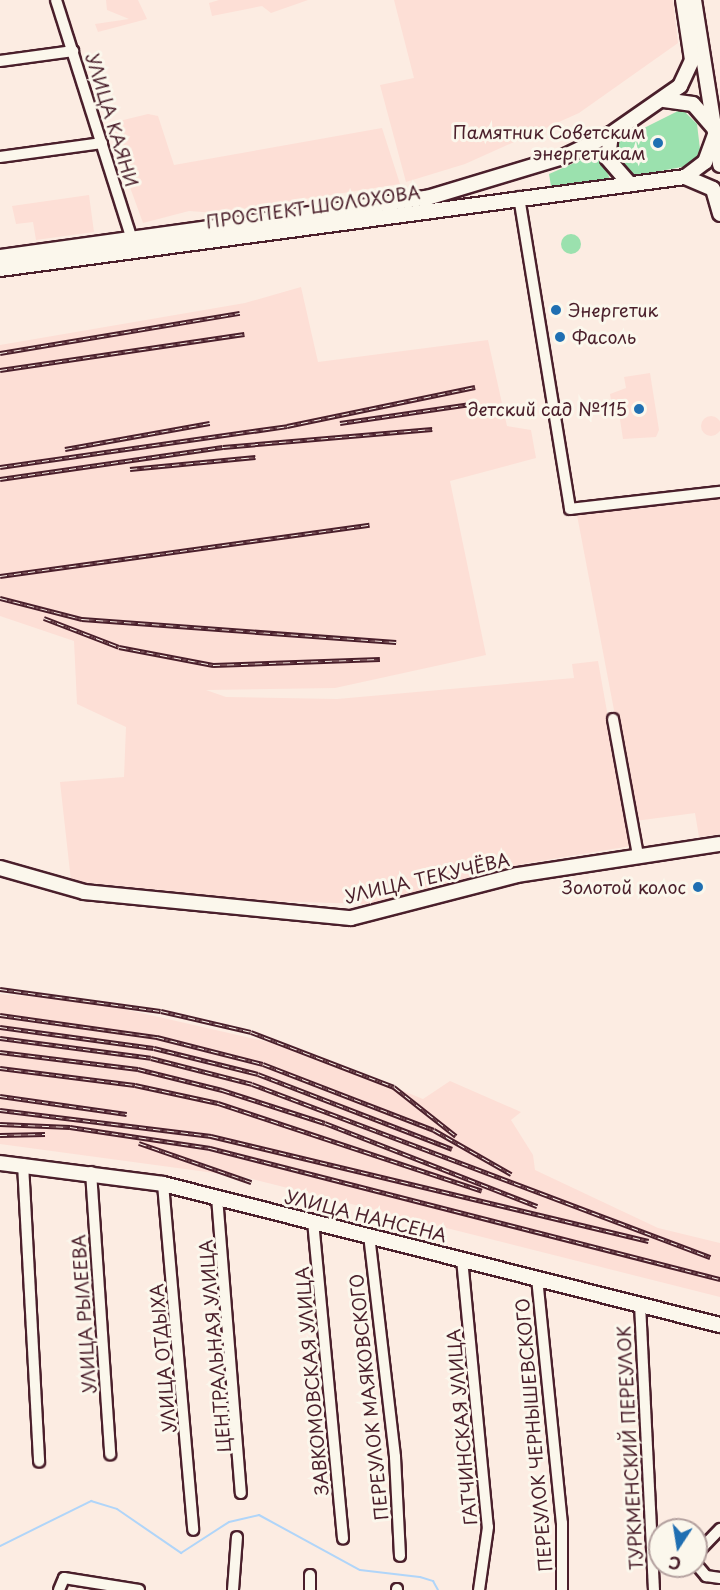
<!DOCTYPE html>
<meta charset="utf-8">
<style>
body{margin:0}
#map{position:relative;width:720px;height:1590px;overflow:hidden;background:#fcece2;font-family:"Playpen Sans",sans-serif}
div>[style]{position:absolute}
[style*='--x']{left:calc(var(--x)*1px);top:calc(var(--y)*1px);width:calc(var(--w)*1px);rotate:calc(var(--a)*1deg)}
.built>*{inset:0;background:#fddfd6}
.round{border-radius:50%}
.green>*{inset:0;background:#9be1ae}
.stream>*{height:2px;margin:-1px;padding:0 1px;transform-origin:1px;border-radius:1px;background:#b0d5f9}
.roads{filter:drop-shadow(2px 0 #4a1f2b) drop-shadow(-2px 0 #4a1f2b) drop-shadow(0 2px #4a1f2b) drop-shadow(0 -2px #4a1f2b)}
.minor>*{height:10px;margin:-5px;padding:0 5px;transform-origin:5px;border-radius:5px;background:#fbf7ec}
.major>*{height:14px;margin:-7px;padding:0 7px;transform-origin:7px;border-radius:7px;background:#fbf7ec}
.rail>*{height:4.5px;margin-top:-2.25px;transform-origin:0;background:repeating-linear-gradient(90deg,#fbf7ec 0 7px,#4a1f2b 0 14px);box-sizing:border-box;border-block:2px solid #4a1f2b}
.dots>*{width:16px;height:16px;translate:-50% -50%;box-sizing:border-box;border:3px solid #fbf7ec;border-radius:50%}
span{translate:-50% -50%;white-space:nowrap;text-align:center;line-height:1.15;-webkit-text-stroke:6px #fbf7ec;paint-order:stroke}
.street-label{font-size:18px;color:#4a1f2b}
.poi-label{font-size:18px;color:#4a1f2b}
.right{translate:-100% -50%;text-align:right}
.left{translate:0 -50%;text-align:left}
.north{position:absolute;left:648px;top:1518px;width:60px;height:60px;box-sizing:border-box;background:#fbf7ec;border:2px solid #b4a19f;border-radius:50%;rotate:192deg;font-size:16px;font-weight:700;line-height:24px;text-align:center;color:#4a1f2b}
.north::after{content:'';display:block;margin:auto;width:21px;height:27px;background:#1f6fb2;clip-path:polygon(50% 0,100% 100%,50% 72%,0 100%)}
</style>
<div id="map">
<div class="built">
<i style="clip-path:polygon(106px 0,138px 0,147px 19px,98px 32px,95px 24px,129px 19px,107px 10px)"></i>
<i style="clip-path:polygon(219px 0,308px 0,271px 13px,262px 6px,212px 16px,209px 3px)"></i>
<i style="clip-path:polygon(394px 0,673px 0,678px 43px,579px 113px,465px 164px,406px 182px,380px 85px,414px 78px)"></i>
<i style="clip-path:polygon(148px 114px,158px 116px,174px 165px,382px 128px,400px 184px,216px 213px,189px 211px,143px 223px,107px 124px)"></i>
<i style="clip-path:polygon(89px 195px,94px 232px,36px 240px,33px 222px,16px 224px,12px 206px)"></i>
<i style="clip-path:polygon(301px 287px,318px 362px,488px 340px,507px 426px,531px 430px,536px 458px,450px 481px,486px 655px,335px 688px,206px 690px,226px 697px,337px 699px,574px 678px,572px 664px,598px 661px,631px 846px,522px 864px,367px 904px,269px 901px,71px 881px,60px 782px,124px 777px,126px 727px,77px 704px,74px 641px,0 616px,0 345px,245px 303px)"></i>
<i style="clip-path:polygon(650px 373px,659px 430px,656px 437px,623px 439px,617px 400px,611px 400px,610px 394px,626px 388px,624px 377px)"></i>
<i class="round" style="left:701px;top:416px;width:20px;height:20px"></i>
<i style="clip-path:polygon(720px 497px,720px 834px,699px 837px,695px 813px,635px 821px,577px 515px)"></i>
<i style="clip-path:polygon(0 994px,93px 1002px,299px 1049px,423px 1099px,450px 1081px,521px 1112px,511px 1120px,533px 1155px,535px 1170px,658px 1228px,720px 1243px,720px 1297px,244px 1177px,0 1144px)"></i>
</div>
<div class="green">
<i style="clip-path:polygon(682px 109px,697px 124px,700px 149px,693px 165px,633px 176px,616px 167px,616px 142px)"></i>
<i style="clip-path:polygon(599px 152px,610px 179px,551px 186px,549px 174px)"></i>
<i class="round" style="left:561px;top:234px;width:20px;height:20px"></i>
</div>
<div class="stream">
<i style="--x:0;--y:1546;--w:102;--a:-26.3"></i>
<i style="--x:91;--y:1501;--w:27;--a:17"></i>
<i style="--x:117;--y:1509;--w:78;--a:34.5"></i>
<i style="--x:181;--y:1553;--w:57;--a:-32.9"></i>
<i style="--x:229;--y:1522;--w:31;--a:-13"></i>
<i style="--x:259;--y:1515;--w:115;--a:28.6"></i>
<i style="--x:360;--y:1570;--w:60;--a:6.7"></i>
<i style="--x:420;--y:1577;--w:14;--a:17"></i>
<i style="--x:433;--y:1581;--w:10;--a:61"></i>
</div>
<div class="roads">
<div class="minor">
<i style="--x:56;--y:0;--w:258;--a:72.4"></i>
<i style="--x:0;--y:61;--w:74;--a:-7.8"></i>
<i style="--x:0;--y:157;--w:103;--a:-7.8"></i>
<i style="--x:519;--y:197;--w:316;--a:80.7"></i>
<i style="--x:570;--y:509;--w:151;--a:-6.5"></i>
<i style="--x:613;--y:719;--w:138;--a:79.6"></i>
<i style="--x:23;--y:1164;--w:298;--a:86.9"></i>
<i style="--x:91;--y:1172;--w:283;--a:86.1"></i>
<i style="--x:163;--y:1184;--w:347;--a:85"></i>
<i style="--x:217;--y:1197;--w:297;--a:85.4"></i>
<i style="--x:313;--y:1221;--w:319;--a:84.6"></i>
<i style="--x:369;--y:1235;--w:224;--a:83.3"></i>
<i style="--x:395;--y:1457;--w:99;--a:87.1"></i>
<i style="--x:462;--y:1259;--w:269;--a:84.5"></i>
<i style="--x:488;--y:1527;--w:64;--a:98.1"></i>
<i style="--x:537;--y:1278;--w:246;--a:84.2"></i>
<i style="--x:562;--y:1523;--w:67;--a:90"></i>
<i style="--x:640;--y:1304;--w:286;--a:87.2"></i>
<i style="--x:696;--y:1554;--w:35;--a:-46"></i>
<i style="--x:696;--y:1564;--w:16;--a:50"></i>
<i style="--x:706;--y:1576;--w:14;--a:8"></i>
<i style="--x:59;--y:1590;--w:13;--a:-67"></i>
<i style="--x:64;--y:1578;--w:76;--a:9.1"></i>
<i style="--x:233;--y:1590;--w:53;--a:-85.7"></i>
<i style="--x:310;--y:1590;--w:15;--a:-90"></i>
<i style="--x:397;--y:1590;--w:1;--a:-90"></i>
</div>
<div class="major">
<i style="--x:694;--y:0;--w:167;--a:81"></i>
<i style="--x:664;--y:100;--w:29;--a:8"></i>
<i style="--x:693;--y:104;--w:30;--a:49"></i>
<i style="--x:611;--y:134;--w:25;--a:97"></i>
<i style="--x:608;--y:159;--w:33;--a:49"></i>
<i style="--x:685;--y:177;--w:30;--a:23"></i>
<i style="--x:713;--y:189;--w:26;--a:74"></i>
<i style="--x:0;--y:257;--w:431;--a:-7.9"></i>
<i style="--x:427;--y:198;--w:142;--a:-16.8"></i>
<i style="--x:563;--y:157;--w:53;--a:-25.6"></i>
<i style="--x:611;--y:134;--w:84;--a:-34.8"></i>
<i style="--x:680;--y:86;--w:29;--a:-65"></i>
<i style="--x:692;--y:60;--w:61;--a:-98.5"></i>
<i style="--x:0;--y:269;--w:691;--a:-7.65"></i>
<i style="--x:685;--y:177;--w:25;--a:-37"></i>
<i style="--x:705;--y:162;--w:30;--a:-70"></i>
<i style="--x:0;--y:868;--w:87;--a:15.9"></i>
<i style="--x:84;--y:892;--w:268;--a:5.6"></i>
<i style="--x:351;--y:918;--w:171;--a:-14.5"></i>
<i style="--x:517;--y:875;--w:205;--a:-8.7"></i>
<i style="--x:0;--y:1163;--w:164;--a:7.3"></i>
<i style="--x:163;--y:1184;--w:575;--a:14.21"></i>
</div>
</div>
<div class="rail">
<i style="--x:0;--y:353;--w:243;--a:-9.5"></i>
<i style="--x:0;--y:370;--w:247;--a:-8.4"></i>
<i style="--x:340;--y:423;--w:132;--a:-8.3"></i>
<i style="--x:65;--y:449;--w:147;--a:-10.2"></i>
<i style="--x:0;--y:467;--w:290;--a:-8.1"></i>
<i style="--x:287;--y:426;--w:192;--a:-11.7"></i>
<i style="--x:130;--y:469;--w:126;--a:-5.5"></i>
<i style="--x:0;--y:479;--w:225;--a:-8.2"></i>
<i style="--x:223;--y:447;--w:210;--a:-4.9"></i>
<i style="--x:0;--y:576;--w:373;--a:-7.9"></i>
<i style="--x:0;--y:598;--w:85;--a:14.4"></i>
<i style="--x:82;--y:619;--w:315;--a:4.2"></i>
<i style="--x:44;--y:618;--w:80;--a:21.1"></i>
<i style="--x:119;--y:647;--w:96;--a:10.8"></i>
<i style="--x:213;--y:665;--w:167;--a:-2.1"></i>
<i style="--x:0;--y:989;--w:162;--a:7.8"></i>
<i style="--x:161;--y:1011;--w:92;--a:13.1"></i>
<i style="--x:251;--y:1032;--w:153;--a:21"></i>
<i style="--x:394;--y:1087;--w:79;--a:38.3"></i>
<i style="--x:0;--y:1015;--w:159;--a:8"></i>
<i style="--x:157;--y:1037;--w:109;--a:14.3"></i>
<i style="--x:263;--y:1064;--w:183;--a:21.1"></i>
<i style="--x:434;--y:1130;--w:89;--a:29.7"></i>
<i style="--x:0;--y:1027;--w:155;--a:7.8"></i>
<i style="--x:154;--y:1048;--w:107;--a:14"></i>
<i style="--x:258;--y:1074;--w:208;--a:21.1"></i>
<i style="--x:0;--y:1038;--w:152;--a:7.5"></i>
<i style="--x:151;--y:1058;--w:104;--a:14.4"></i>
<i style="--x:252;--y:1084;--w:490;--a:20.7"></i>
<i style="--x:0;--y:1052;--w:139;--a:7"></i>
<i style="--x:138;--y:1069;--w:87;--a:14"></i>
<i style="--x:222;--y:1090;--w:108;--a:17.8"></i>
<i style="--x:325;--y:1123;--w:228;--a:21.4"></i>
<i style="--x:0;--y:1068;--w:136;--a:7.2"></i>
<i style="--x:135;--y:1085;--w:85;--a:12.2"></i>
<i style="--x:218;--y:1103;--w:278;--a:18.4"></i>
<i style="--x:0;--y:1096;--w:128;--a:8.1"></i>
<i style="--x:0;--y:1110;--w:213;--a:7"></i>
<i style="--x:211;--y:1136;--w:450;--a:13.5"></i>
<i style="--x:0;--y:1124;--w:70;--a:2.5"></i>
<i style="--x:70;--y:1127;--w:142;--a:8.5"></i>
<i style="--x:210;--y:1148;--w:527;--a:14.41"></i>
<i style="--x:0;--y:1135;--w:45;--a:-1.3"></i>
<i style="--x:139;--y:1143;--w:119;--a:19.2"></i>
</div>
<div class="dots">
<i style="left:658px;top:143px;background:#1f6fb2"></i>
<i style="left:556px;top:310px;background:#1f6fb2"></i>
<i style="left:560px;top:337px;background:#1f6fb2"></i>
<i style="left:639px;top:409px;background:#1f6fb2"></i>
<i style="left:698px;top:887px;background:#1f6fb2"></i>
</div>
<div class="street-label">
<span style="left:112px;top:120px;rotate:73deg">УЛИЦА КАЯНИ</span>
<span style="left:313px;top:207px;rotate:-8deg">ПРОСПЕКТ ШОЛОХОВА</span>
<span style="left:427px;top:878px;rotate:-13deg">УЛИЦА ТЕКУЧЁВА</span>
<span style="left:366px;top:1216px;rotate:14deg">УЛИЦА НАНСЕНА</span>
<span style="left:84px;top:1314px;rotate:-94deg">УЛИЦА РЫЛЕЕВА</span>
<span style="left:215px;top:1346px;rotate:-95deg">ЦЕНТРАЛЬНАЯ УЛИЦА</span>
<span style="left:163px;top:1358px;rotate:-95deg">УЛИЦА ОТДЫХА</span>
<span style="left:312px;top:1381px;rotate:-95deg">ЗАВКОМОВСКАЯ УЛИЦА</span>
<span style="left:369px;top:1397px;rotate:-96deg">ПЕРЕУЛОК МАЯКОВСКОГО</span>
<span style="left:462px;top:1427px;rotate:-95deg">ГАТЧИНСКАЯ УЛИЦА</span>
<span style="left:534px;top:1435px;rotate:-95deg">ПЕРЕУЛОК ЧЕРНЫШЕВСКОГО</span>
<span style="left:630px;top:1448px;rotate:-93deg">ТУРКМЕНСКИЙ ПЕРЕУЛОК</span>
</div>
<div class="poi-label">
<span class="right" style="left:646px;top:143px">Памятник Советским<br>энергетикам</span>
<span class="left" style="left:568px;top:310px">Энергетик</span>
<span class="left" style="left:572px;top:337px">Фасоль</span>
<span class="right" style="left:627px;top:409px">детский сад №115</span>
<span class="right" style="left:686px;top:887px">Золотой колос</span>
</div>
<div class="north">С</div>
</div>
